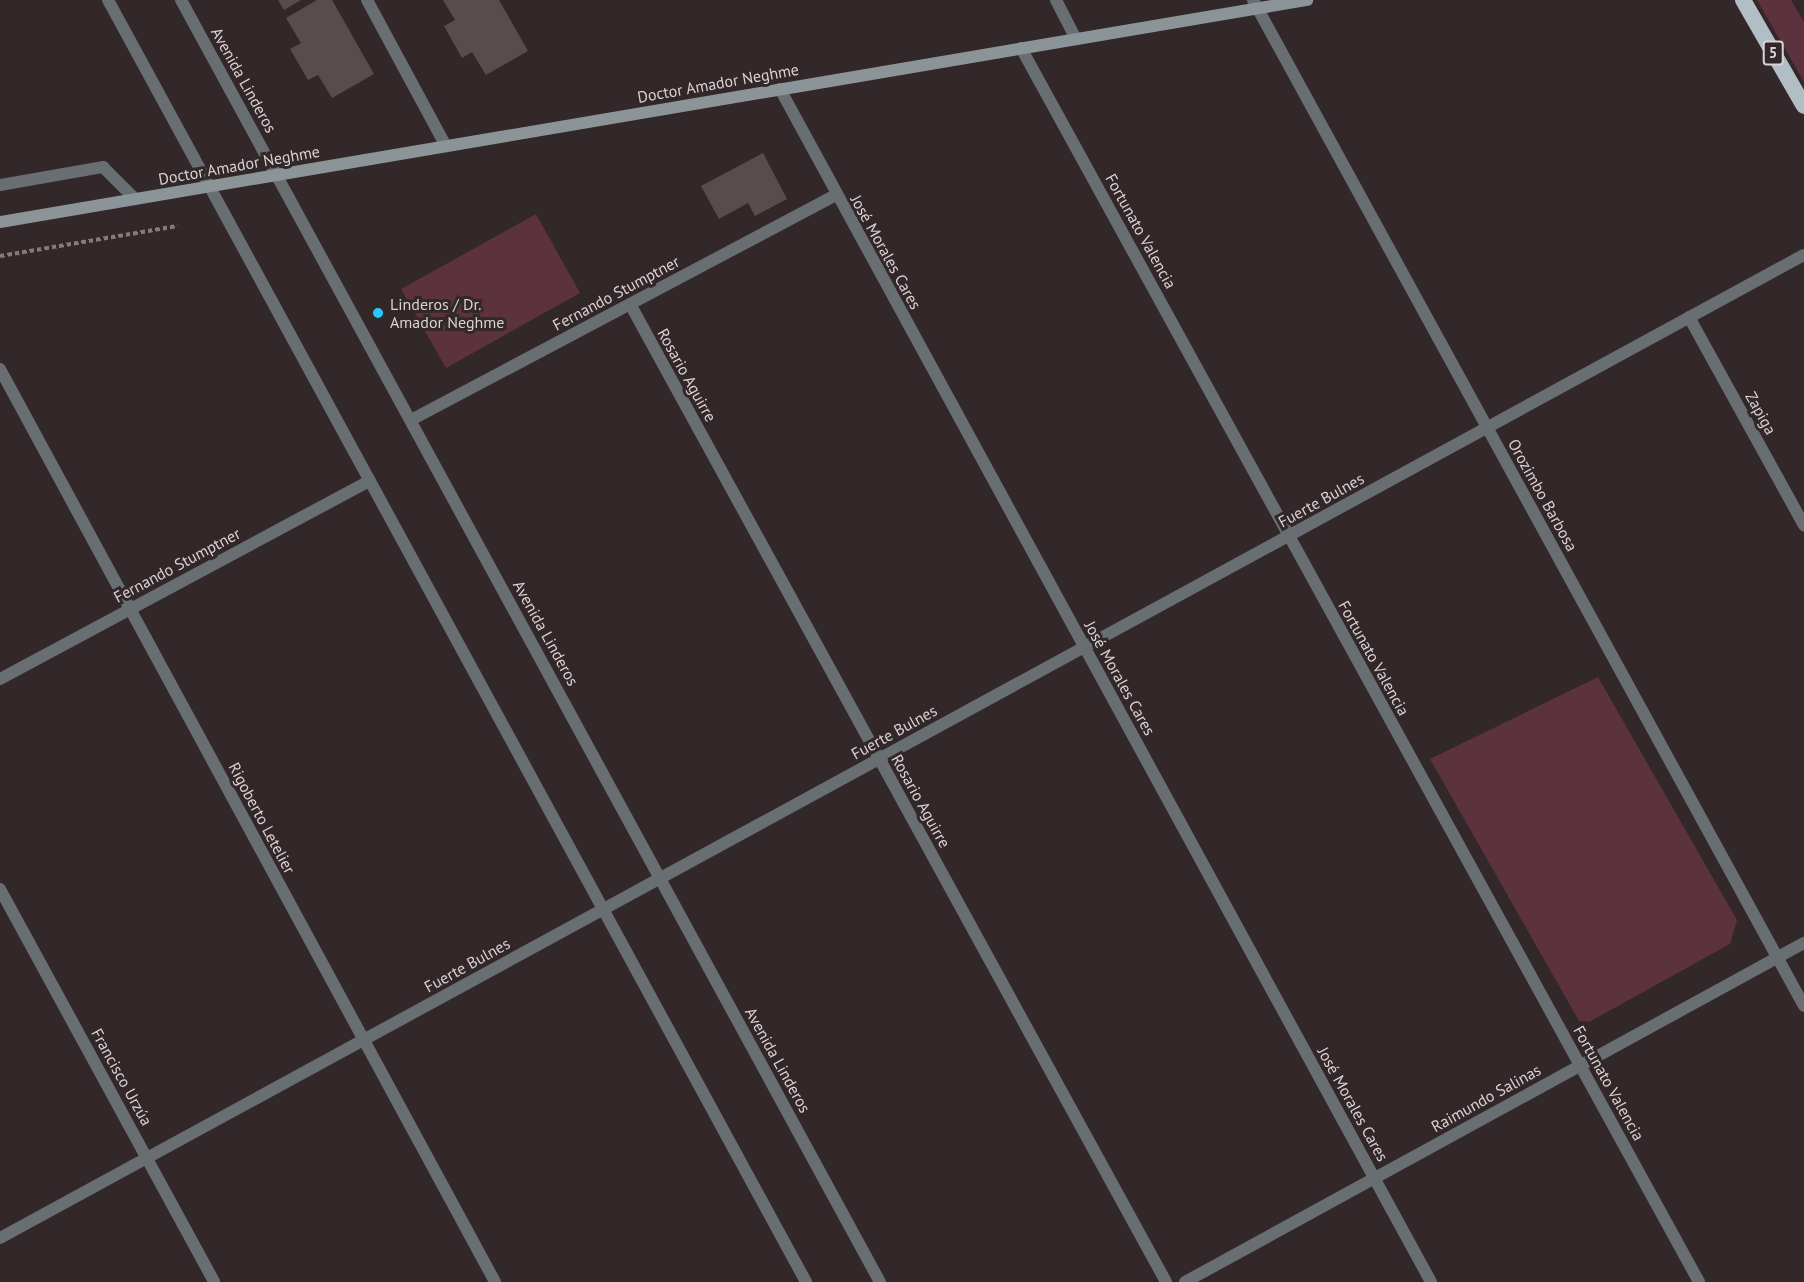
<!DOCTYPE html>
<meta charset="utf-8">
<style>
body{margin:0}
#map{position:relative;width:1804px;height:1282px;overflow:hidden;background:#322729;font-family:"PT Sans",sans-serif}
div>[style]{position:absolute}
[style*='--x']{left:calc(var(--x)*1px);top:calc(var(--y)*1px);width:calc(var(--w)*1px);rotate:calc(var(--a)*1deg)}
.green>*{inset:0;background:#5b323e}
.building>*{inset:0;background:#594c4f}
.path>*{height:4px;margin-top:-2px;transform-origin:0;background:repeating-linear-gradient(90deg,#857b7d 0 4.5px,transparent 0 7.5px)}
.service>*{height:12px;margin:-6px;padding:0 6px;transform-origin:6px;border-radius:6px;background:#686e71}
.minor>*{height:12px;margin:-6px;padding:0 6px;transform-origin:6px;border-radius:6px;background:#686e71}
.tertiary>*{height:12px;margin:-6px;padding:0 6px;transform-origin:6px;border-radius:6px;background:#686e71}
.secondary>*{height:12px;margin:-6px;padding:0 6px;transform-origin:6px;border-radius:6px;background:#8b9498}
.trunk>*{height:16px;margin:-8px;padding:0 8px;transform-origin:8px;border-radius:8px;background:#b2bec5}
.dots>*{width:16px;height:16px;translate:-50% -50%;box-sizing:border-box;border:3px solid #322729;border-radius:50%}
span{translate:-50% -50%;white-space:nowrap;text-align:center;line-height:1.15;-webkit-text-stroke:6px #322729;paint-order:stroke}
.shield-label span{padding:2px 4px;background:#322729;border:2px solid;border-radius:4px;-webkit-text-stroke-width:0}
.shield-label{font-size:15px;color:#dad2d3;font-weight:700}
.street-label{font-size:16px;color:#dad2d3}
.poi-label{font-size:16px;color:#dad2d3}
.left{translate:0 -50%;text-align:left}
</style>
<div id="map">
<div class="green">
<i style="clip-path:polygon(1757px 0,1791px 0,1804px 22px,1804px 82px)"></i>
<i style="clip-path:polygon(536px 214px,580px 293px,446px 368px,401px 289px)"></i>
<i style="clip-path:polygon(1598px 677px,1737px 920px,1730px 944px,1589px 1022px,1579px 1021px,1430px 759px)"></i>
</div>
<div class="building">
<i style="clip-path:polygon(278px 0,301px 0,284px 10px)"></i>
<i style="clip-path:polygon(317px 0,332px 0,374px 74px,332px 98px,318px 75px,308px 80px,290px 49px,301px 43px,286px 18px)"></i>
<i style="clip-path:polygon(443px 0,499px 0,528px 51px,486px 75px,472px 52px,462px 58px,444px 26px,455px 20px)"></i>
<i style="clip-path:polygon(763px 153px,787px 199px,755px 216px,748px 203px,719px 219px,701px 186px)"></i>
</div>
<div class="path">
<i style="--x:0;--y:256;--w:180;--a:-9.6"></i>
</div>
<div class="service">
<i style="--x:367;--y:0;--w:166;--a:61.6"></i>
<i style="--x:1056;--y:0;--w:44;--a:62.9"></i>
</div>
<div class="minor">
<i style="--x:1253;--y:0;--w:1147;--a:61.29"></i>
<i style="--x:1021;--y:48;--w:1408;--a:61.21"></i>
<i style="--x:780;--y:89;--w:1359;--a:61.38"></i>
<i style="--x:0;--y:185;--w:105;--a:-9.9"></i>
<i style="--x:103;--y:167;--w:45;--a:45"></i>
<i style="--x:630;--y:304;--w:1115;--a:61.27"></i>
<i style="--x:1689;--y:317;--w:238;--a:61.1"></i>
<i style="--x:0;--y:369;--w:1039;--a:61.53"></i>
<i style="--x:411;--y:420;--w:481;--a:-27.9"></i>
<i style="--x:0;--y:679;--w:419;--a:-28.2"></i>
<i style="--x:0;--y:889;--w:447;--a:61.4"></i>
<i style="--x:0;--y:1238;--w:2054;--a:-28.59"></i>
<i style="--x:1185;--y:1282;--w:706;--a:-28.71"></i>
</div>
<div class="tertiary">
<i style="--x:108;--y:0;--w:1460;--a:61.43"></i>
<i style="--x:181;--y:0;--w:1460;--a:61.4"></i>
</div>
<div class="secondary">
<i style="--x:0;--y:222;--w:1326;--a:-9.64"></i>
</div>
<div class="trunk">
<i style="--x:1743;--y:0;--w:122;--a:60.1"></i>
</div>
<div class="dots">
<i style="left:378px;top:313px;background:#27c8ff"></i>
</div>
<div class="shield-label">
<span style="left:1773px;top:53px">5</span>
</div>
<div class="street-label">
<span style="left:244px;top:80px;rotate:61deg">Avenida Linderos</span>
<span style="left:718px;top:83px;rotate:-10deg">Doctor Amador Neghme</span>
<span style="left:239px;top:165px;rotate:-10deg">Doctor Amador Neghme</span>
<span style="left:1141px;top:231px;rotate:61deg">Fortunato Valencia</span>
<span style="left:886px;top:252px;rotate:61deg">José Morales Cares</span>
<span style="left:616px;top:293px;rotate:-28deg">Fernando Stumptner</span>
<span style="left:687px;top:375px;rotate:61deg">Rosario Aguirre</span>
<span style="left:1761px;top:413px;rotate:61deg">Zapiga</span>
<span style="left:1543px;top:495px;rotate:61deg">Orozimbo Barbosa</span>
<span style="left:1321px;top:500px;rotate:-29deg">Fuerte Bulnes</span>
<span style="left:177px;top:565px;rotate:-28deg">Fernando Stumptner</span>
<span style="left:546px;top:633px;rotate:61deg">Avenida Linderos</span>
<span style="left:1374px;top:658px;rotate:61deg">Fortunato Valencia</span>
<span style="left:1120px;top:678px;rotate:61deg">José Morales Cares</span>
<span style="left:894px;top:732px;rotate:-29deg">Fuerte Bulnes</span>
<span style="left:921px;top:801px;rotate:61deg">Rosario Aguirre</span>
<span style="left:262px;top:818px;rotate:62deg">Rigoberto Letelier</span>
<span style="left:467px;top:965px;rotate:-29deg">Fuerte Bulnes</span>
<span style="left:778px;top:1060px;rotate:61deg">Avenida Linderos</span>
<span style="left:122px;top:1077px;rotate:61deg">Francisco Urzúa</span>
<span style="left:1609px;top:1083px;rotate:61deg">Fortunato Valencia</span>
<span style="left:1486px;top:1098px;rotate:-29deg">Raimundo Salinas</span>
<span style="left:1353px;top:1104px;rotate:61deg">José Morales Cares</span>
</div>
<div class="poi-label">
<span class="left" style="left:390px;top:313px">Linderos / Dr.<br>Amador Neghme</span>
</div>
</div>
